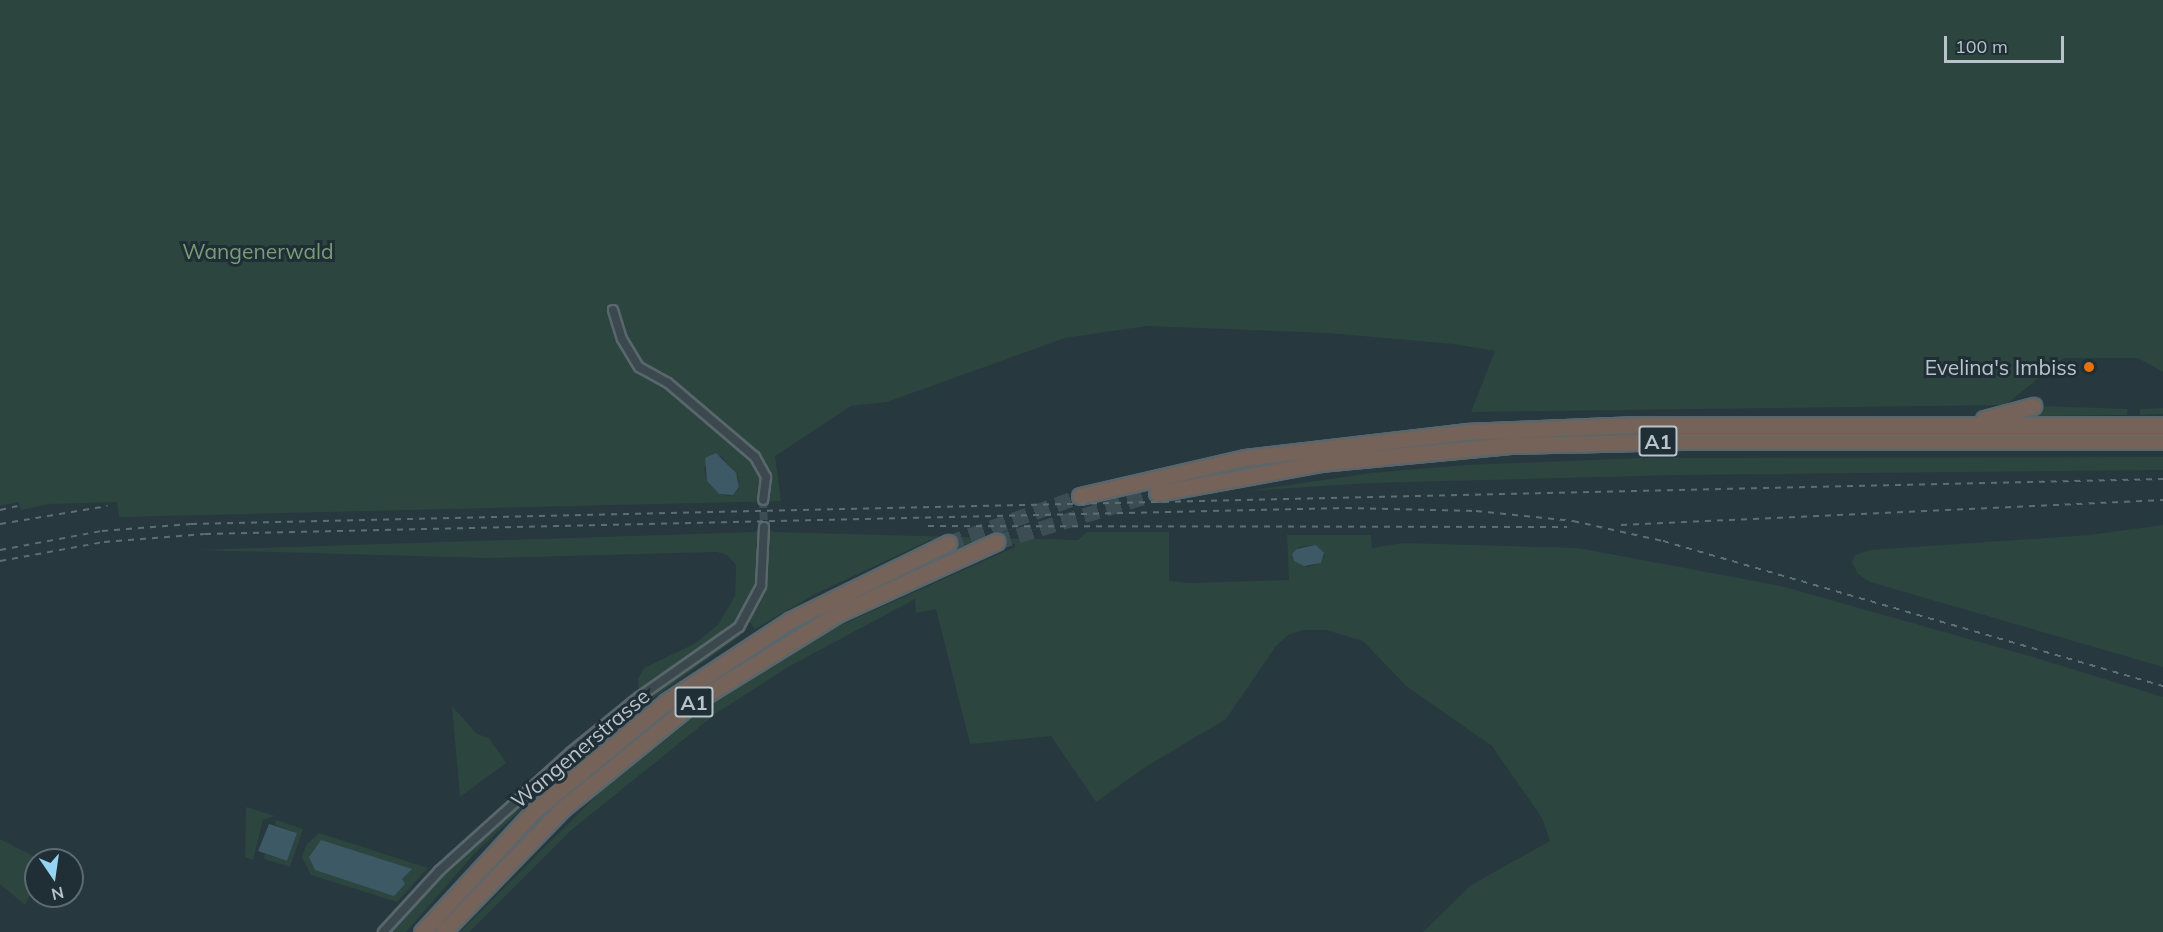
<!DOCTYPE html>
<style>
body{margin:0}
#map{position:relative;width:2163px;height:932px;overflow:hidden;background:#27383f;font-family:Mulish,sans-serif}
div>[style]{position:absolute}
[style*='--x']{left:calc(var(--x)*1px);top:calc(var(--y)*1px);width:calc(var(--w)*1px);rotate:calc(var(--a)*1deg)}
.green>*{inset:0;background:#2c453f}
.water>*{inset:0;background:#3c5965}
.minor-tunnel>*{height:8px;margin-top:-4px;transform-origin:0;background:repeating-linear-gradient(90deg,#3d4d54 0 8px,transparent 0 12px)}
.motorway-tunnel>*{height:15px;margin-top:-7.5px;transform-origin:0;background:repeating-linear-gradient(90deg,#3d4d54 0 15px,transparent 0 23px)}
.roads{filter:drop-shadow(2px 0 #59676d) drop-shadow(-2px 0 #59676d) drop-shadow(0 2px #59676d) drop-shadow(0 -2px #59676d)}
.minor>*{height:8px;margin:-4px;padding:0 4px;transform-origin:4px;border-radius:4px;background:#3b494f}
.motorway>*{height:15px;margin:-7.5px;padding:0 7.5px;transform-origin:7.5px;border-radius:7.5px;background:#756259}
.rail>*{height:2px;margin-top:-1px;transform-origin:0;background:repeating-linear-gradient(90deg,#5d6f76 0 6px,transparent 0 12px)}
.dots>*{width:16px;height:16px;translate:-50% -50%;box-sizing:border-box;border:3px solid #202e35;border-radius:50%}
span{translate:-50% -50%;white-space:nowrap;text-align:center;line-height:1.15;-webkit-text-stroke:6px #202e35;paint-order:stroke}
.shield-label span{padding:2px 4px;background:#202e35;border:2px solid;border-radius:4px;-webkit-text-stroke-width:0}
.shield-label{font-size:20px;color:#b8c4ca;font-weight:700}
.park-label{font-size:21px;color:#799e77}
.poi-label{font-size:21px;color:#b8c4ca}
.right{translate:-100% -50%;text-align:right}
.street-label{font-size:21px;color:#b8c4ca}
.north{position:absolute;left:24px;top:848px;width:60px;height:60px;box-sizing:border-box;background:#202e35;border:2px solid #5d6a71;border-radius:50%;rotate:167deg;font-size:16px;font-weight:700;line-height:24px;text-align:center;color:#b8c4ca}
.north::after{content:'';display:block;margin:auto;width:21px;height:27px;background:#94d3f3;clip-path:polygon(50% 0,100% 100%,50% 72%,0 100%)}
.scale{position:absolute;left:1944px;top:36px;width:120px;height:27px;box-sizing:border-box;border:3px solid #b8c4ca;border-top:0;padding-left:8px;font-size:18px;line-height:21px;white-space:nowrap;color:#b8c4ca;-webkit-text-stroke:4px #202e35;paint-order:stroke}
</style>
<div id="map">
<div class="green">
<i style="clip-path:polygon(evenodd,0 0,2163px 0,2163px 372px,2138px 358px,2064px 358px,2005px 405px,1471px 412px,1495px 351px,1453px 344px,1327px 333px,1147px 326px,1065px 338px,887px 402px,851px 406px,775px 456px,781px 501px,119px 517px,117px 502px,49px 504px,21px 510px,18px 502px,0 506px,0 0,721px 456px,738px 477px,739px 489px,730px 496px,719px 494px,706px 477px,704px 468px,721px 456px)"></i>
<i style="clip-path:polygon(2046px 406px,2128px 409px,2127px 415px,2019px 416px)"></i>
<i style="clip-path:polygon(2163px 408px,2163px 414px,2140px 415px,2140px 409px)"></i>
<i style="clip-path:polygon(2163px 457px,2163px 470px,1676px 475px,1370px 483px,1248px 491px,1371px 473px,1466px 465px,1642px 458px)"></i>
<i style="clip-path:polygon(2163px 525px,2163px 667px,1870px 582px,1858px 574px,1852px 562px,1855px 555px,1870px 550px,2089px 535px)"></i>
<i style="clip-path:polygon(evenodd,768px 527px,773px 532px,1078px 540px,1087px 532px,1169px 532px,1169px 581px,1190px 583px,1289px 580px,1287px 535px,1371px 535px,1372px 548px,1403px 543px,1578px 548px,1781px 586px,2033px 657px,2163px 697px,2163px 932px,1423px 932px,1471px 885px,1550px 841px,1542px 818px,1492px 746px,1406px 686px,1363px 641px,1326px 630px,1303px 630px,1288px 635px,1276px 646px,1226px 719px,1147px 766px,1096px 802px,1051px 736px,970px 744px,936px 609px,916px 613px,915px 599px,788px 667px,718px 712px,570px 831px,469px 932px,460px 932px,601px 791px,708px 706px,832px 629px,1015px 547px,1015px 544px,983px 540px,969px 545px,930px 540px,815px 594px,755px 629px,747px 619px,739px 627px,740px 636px,638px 709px,532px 799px,473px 855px,406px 932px,383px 932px,430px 880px,639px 697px,638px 679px,644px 668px,694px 644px,718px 625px,735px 596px,736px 565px,727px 555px,717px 552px,487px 558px,196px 550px,754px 532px,768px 527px,1316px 545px,1325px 556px,1318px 564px,1307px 567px,1292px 558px,1299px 547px,1316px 545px)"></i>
<i style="clip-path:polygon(452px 706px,477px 734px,489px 738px,506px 763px,460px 797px)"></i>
<i style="clip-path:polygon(246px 807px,275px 816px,263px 820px,253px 860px,245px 857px)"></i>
<i style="clip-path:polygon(276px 820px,303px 829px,290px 867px,264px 859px,265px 854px,287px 861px,297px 833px,275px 825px)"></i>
<i style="clip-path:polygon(319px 833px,428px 868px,397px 902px,311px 875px,302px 857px,306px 845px)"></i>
<i style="clip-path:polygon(0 839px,41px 860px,36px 860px,36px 882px,25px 905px,0 884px)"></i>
</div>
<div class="water">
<i style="clip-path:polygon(716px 453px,736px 473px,739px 487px,733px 495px,719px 494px,707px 481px,705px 458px)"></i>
<i style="clip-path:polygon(1316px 545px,1324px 553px,1321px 563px,1304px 566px,1294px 561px,1292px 554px,1297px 549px)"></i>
<i style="clip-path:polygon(269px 824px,297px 833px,287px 861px,258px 851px)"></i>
<i style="clip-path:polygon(321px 840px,412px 869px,402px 879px,405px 884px,394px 896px,315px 870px,309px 857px)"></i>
</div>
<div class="minor-tunnel">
<i style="--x:763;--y:500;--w:27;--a:88"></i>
</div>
<div class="motorway-tunnel">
<i style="--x:996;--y:542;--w:168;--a:-16.9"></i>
<i style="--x:948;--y:543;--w:140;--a:-19.6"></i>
</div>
<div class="roads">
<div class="minor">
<i style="--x:613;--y:310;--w:30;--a:73"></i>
<i style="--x:622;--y:339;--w:33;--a:59"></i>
<i style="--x:639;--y:367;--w:33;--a:29"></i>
<i style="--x:668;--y:383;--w:114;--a:40.4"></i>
<i style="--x:755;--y:457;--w:23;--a:61"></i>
<i style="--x:766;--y:477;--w:23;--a:97"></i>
<i style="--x:383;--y:932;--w:83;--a:-47.4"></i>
<i style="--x:439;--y:871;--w:178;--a:-42"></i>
<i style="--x:571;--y:752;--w:87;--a:-39"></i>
<i style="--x:639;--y:697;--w:122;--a:-35"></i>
<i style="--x:739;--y:627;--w:47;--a:-61.8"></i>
<i style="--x:761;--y:586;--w:59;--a:-87.1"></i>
</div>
<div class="motorway">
<i style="--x:1984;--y:419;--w:51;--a:-14.9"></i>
<i style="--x:1157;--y:493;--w:166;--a:-10.4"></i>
<i style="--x:1320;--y:463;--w:191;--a:-5.4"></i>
<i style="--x:1510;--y:445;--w:171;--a:-1.3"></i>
<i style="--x:1681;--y:441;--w:482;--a:0"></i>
<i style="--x:1080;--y:496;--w:169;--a:-13"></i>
<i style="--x:1245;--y:458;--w:222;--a:-6.7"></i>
<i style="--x:1465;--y:432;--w:173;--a:-2.3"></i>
<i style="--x:1638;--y:425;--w:525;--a:0"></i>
<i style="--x:422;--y:932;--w:165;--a:-47.2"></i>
<i style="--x:534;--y:811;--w:171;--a:-39.5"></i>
<i style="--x:666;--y:702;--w:149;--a:-33.3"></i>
<i style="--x:791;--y:620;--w:175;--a:-26.1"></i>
<i style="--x:443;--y:932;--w:171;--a:-45.9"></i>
<i style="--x:562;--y:809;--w:169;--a:-39"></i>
<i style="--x:693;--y:703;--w:169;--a:-31.7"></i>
<i style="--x:837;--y:614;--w:175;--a:-24.4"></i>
</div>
</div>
<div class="rail">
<i style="--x:0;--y:510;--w:18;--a:-13"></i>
<i style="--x:0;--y:524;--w:109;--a:-9.5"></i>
<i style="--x:1621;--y:525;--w:543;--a:-2.64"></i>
<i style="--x:928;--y:526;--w:639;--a:0.09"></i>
<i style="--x:0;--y:550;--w:104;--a:-10.6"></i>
<i style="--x:102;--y:531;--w:89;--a:-4.5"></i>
<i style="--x:191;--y:524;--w:1973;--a:-1.31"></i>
<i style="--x:0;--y:561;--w:106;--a:-10.4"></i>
<i style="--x:104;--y:542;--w:101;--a:-4.5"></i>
<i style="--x:205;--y:534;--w:1141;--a:-1.31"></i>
<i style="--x:1346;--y:508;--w:130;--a:1.3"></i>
<i style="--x:1476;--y:511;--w:98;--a:5.9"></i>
<i style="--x:1573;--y:521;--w:92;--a:12.5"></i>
<i style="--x:1663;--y:541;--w:521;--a:16.17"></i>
</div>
<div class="dots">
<i style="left:2089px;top:367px;background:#e8710a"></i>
</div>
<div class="shield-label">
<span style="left:1658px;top:441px">A1</span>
<span style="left:694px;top:702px">A1</span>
</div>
<div class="park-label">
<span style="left:258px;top:251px">Wangenerwald</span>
</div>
<div class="poi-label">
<span class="right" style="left:2077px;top:367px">Evelina's Imbiss</span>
</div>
<div class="street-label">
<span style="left:580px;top:748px;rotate:-40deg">Wangenerstrasse</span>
</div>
<div class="north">N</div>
<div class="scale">100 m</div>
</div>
